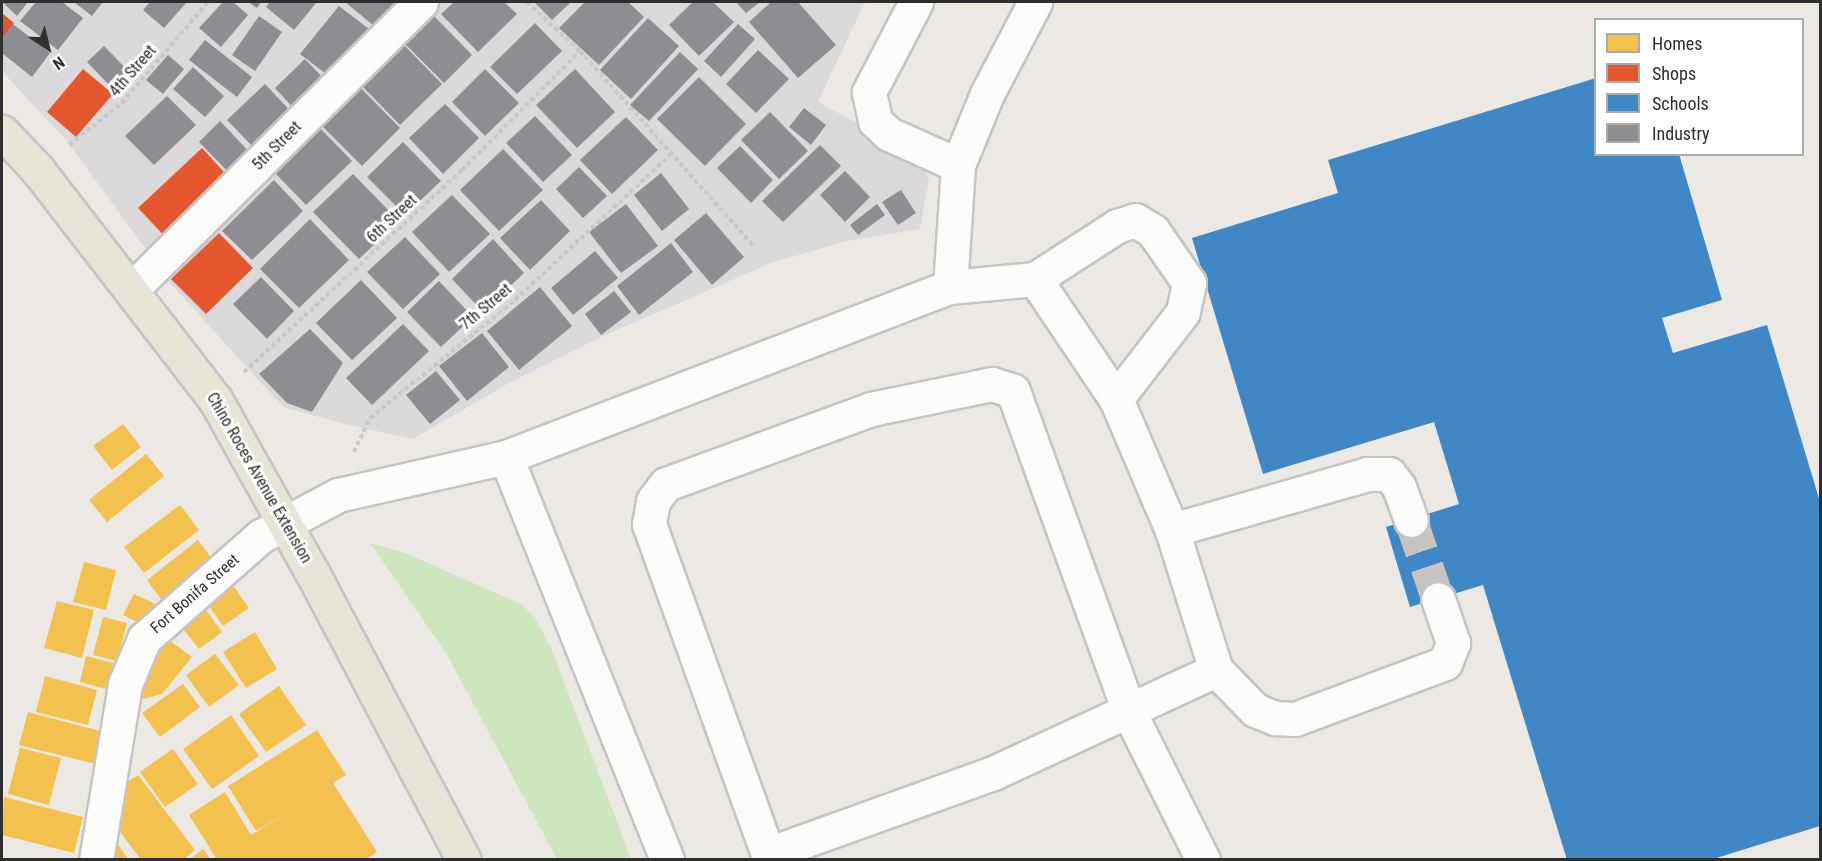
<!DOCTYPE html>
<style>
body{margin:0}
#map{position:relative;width:1822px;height:861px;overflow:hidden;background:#ece8e4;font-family:"Roboto Condensed",sans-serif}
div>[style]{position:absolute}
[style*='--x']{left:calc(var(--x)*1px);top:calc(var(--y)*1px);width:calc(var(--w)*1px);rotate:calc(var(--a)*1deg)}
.industrial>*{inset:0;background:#dcd9db}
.green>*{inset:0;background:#cee6be}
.homes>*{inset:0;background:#f2c14e}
.shops>*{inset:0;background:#e4572e}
.schools>*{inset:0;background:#3f88c5}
.industry>*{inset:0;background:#8d8d92}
.minor-tunnel>*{height:33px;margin-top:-16.5px;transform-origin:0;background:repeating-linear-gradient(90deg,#c6c3c0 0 33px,transparent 0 49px)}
.path>*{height:4px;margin-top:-2px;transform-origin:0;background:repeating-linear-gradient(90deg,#c9c9c8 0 4.5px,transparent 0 7.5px)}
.roads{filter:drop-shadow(2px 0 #c5c4c5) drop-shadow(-2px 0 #c5c4c5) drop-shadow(0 2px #c5c4c5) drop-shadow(0 -2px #c5c4c5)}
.minor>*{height:33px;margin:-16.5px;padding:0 16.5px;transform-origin:16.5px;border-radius:16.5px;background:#fcfcfb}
.major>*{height:33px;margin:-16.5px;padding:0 16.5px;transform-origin:16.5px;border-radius:16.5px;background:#e8e4d6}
span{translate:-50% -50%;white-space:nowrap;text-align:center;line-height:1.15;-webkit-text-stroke:6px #fff;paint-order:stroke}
.street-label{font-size:16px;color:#2e2e2e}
.frame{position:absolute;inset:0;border:3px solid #2e2e2e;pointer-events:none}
.legend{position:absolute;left:1594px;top:18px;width:210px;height:138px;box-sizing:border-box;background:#fff;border:2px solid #ababab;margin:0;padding:8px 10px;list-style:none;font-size:18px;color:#2e2e2e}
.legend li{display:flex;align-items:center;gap:12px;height:30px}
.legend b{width:30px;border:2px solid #ababab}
.north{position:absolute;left:18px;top:18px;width:60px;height:60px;-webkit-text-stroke:4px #fff;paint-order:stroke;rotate:145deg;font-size:16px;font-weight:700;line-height:24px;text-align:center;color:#2e2e2e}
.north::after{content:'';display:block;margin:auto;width:21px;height:27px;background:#2e2e2e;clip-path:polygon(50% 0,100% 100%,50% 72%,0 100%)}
</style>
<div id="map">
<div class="industrial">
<i style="clip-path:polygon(2px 2px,865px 2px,818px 102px,915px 154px,929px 179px,920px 229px,847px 241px,771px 263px,601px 337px,507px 384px,413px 439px,341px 423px,283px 407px,172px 285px,66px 140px,2px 71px)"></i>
</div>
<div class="green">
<i style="clip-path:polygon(370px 543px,405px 553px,521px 604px,536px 619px,552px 650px,631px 859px,557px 859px,446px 653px)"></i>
</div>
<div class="homes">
<i style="clip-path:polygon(123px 424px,141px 447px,112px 470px,93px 446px)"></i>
<i style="clip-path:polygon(146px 454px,164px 476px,107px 522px,89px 500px)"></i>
<i style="clip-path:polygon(180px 505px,199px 530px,144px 573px,124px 547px)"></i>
<i style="clip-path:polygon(198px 540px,215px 563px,164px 603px,147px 580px)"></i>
<i style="clip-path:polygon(84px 562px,116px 570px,106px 610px,73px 602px)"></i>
<i style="clip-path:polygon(230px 581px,249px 608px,223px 626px,204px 599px)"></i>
<i style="clip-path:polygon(134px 594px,160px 606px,149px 628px,123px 615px)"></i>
<i style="clip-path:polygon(57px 601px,94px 610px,82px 658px,44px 648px)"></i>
<i style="clip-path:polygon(201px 603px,222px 632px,199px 649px,177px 621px)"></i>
<i style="clip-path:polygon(103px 617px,127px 623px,117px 661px,93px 655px)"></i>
<i style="clip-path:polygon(255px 632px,277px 669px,246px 688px,223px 652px)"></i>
<i style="clip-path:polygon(162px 635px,192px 657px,162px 694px,135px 701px)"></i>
<i style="clip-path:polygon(215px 654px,239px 685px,209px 707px,186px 675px)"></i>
<i style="clip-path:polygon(86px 656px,124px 666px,117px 692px,80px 682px)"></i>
<i style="clip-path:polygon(45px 676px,97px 690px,88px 725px,36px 712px)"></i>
<i style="clip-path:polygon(183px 684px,200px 707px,160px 737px,142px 713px)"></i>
<i style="clip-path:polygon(279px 686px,306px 725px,266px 752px,239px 714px)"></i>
<i style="clip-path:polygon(28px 712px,104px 732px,96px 764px,19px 745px)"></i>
<i style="clip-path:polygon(231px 715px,259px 756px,212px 789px,183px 749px)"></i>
<i style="clip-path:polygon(317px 730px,346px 775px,333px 783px,377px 852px,365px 860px,216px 858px,189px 815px,225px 792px,251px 835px,288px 812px,256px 831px,228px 786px)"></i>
<i style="clip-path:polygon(20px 748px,61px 758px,49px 805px,8px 794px)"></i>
<i style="clip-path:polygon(173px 749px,198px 784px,165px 807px,140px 772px)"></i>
<i style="clip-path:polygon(138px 775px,195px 850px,183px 860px,141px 860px,113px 822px,120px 787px)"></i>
<i style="clip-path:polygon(4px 797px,83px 817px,74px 853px,2px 835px)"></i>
<i style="clip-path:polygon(110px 833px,129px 860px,101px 860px)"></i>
<i style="clip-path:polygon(203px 849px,211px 860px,189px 860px)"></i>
</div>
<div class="shops">
<i style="clip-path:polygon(2px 13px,14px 23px,2px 39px)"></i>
<i style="clip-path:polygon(83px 69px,113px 94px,76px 137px,47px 112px)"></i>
<i style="clip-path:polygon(202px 148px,235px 184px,172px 244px,138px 208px)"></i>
<i style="clip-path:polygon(219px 233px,253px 268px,206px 314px,171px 279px)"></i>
</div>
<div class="schools">
<i style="clip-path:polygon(1596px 78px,1596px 154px,1679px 154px,1722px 300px,1662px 318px,1673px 353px,1767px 325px,1820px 502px,1820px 826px,1710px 860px,1567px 860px,1483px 585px,1410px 607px,1386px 527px,1459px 504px,1434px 422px,1263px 474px,1192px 238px,1338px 193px,1328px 160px)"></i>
</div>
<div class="industry">
<i style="clip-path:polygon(2px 2px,28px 2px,17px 16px)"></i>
<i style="clip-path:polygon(36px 2px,62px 2px,83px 18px,58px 50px,20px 21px)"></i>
<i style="clip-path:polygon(74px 2px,103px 2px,92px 16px)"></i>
<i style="clip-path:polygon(150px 2px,184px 2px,186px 3px,164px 28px,143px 10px)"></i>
<i style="clip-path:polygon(223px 2px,233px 2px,248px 15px,221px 47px,199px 28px)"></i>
<i style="clip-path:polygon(248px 2px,261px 2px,257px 8px)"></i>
<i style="clip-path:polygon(270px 2px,313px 2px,316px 3px,294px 30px,266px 7px)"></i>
<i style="clip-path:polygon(345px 2px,405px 2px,380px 31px)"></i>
<i style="clip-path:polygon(454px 2px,504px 2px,517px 14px,478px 52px,441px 14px)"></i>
<i style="clip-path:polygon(534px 2px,571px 2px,552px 20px)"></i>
<i style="clip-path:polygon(585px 2px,628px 2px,644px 17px,599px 65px,559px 28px)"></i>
<i style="clip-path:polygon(693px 2px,713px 2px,734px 22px,699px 56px,669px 25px)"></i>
<i style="clip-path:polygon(736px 2px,760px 2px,746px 13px)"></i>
<i style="clip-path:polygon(771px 2px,798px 2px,836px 45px,798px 78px,749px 22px)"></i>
<i style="clip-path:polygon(339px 6px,373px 32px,334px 80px,300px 54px)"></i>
<i style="clip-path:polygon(432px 14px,472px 55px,444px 83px,403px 42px)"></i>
<i style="clip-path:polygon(259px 16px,282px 32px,255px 71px,232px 55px)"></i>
<i style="clip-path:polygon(648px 18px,679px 46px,631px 99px,600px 70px)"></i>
<i style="clip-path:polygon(535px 23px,562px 51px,517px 94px,490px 67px)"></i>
<i style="clip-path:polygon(13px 24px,50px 53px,32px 77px,2px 53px,2px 39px)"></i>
<i style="clip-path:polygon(738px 24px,755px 39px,721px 77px,704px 61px)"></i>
<i style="clip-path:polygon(205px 40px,252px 77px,237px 97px,189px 60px)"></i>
<i style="clip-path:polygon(403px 44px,442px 84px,400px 125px,361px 85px)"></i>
<i style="clip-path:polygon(104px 46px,130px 73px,113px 89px,87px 62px)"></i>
<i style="clip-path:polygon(758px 50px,789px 79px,756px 113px,726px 84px)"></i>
<i style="clip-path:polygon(680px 52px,698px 69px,649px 121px,630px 105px)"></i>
<i style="clip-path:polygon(168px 55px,184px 69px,163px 94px,146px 80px)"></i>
<i style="clip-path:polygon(305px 59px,325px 80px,295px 110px,275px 88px)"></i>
<i style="clip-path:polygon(193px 67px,224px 96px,205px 117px,173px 89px)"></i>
<i style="clip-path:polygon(485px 69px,519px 103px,485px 136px,452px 102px)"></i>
<i style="clip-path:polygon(575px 69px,615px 112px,577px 148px,536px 105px)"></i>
<i style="clip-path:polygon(699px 77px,746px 124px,705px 166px,657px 119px)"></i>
<i style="clip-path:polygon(265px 84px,297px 118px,260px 154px,227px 120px)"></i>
<i style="clip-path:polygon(359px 86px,400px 128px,362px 166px,320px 124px)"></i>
<i style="clip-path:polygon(167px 96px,196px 125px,154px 165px,125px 136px)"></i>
<i style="clip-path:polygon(445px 104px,479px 138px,443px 174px,409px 138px)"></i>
<i style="clip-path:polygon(804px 108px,826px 125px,811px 145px,789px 127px)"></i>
<i style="clip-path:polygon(770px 112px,808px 151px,779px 179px,741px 140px)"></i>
<i style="clip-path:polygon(535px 116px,572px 155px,543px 182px,506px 143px)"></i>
<i style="clip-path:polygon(626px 117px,658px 150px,612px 194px,580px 160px)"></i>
<i style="clip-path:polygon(220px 121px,257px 160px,236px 180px,199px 142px)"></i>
<i style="clip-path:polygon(321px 129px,352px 161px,306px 205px,275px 173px)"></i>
<i style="clip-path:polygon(403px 142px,441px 181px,405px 215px,367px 177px)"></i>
<i style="clip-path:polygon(820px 145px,841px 166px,783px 222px,762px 201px)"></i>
<i style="clip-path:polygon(740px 146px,773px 180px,751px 203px,717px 168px)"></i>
<i style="clip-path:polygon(503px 149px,543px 190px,499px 231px,460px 190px)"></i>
<i style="clip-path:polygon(579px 167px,607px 196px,583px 218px,556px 189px)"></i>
<i style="clip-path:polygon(845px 171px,870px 197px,845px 222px,820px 195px)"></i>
<i style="clip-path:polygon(661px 173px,689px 209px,662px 231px,634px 195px)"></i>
<i style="clip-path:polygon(353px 174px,399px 221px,359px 259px,313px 212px)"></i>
<i style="clip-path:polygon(274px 180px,303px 211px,252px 260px,222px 231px)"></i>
<i style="clip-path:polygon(901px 190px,916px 213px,898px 225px,882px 202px)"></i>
<i style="clip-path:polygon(452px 195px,490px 234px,449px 272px,412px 232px)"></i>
<i style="clip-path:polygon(541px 200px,570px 231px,530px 270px,500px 238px)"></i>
<i style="clip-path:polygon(626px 204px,658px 246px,621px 273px,589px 232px)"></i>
<i style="clip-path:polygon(877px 204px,885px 215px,858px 235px,850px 225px)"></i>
<i style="clip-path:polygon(706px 213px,744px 257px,712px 285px,674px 240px)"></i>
<i style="clip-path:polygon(310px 219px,349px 260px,299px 308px,260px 269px)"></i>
<i style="clip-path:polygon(405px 237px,440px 274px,403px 309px,367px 272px)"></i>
<i style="clip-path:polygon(493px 239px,524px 273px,483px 312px,452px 279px)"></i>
<i style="clip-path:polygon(671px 243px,693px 272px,639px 315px,617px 286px)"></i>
<i style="clip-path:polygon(595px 251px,618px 278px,573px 315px,551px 288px)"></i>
<i style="clip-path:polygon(261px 277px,294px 311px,267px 339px,233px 304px)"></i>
<i style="clip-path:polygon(361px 280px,397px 318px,352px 360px,316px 323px)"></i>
<i style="clip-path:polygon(439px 281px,473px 317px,441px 347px,407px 312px)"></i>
<i style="clip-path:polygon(540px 287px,572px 326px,519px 370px,487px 331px)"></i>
<i style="clip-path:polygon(614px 291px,631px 312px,601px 335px,585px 314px)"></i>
<i style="clip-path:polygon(403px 324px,429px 351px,372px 405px,346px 378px)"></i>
<i style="clip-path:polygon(310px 329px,343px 363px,312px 412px,287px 403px,259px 374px)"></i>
<i style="clip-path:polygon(482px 333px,509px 367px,467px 401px,439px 366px)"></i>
<i style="clip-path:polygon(436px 371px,460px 400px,430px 424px,406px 395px)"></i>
</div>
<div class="minor-tunnel">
<i style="--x:1411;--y:520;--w:83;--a:71.1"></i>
</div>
<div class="path">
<i style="--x:527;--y:2;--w:72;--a:42.8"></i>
<i style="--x:580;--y:51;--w:261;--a:48.3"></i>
<i style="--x:69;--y:145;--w:68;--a:-38.4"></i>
<i style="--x:122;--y:103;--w:133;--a:-49.6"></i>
<i style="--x:244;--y:372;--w:297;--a:-42.8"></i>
<i style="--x:462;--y:170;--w:168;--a:-45.2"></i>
<i style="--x:354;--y:452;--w:38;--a:-65"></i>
<i style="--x:370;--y:418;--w:187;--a:-39.1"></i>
<i style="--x:515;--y:300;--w:215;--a:-43.1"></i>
</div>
<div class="roads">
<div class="minor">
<i style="--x:916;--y:2;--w:102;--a:117.6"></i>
<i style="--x:869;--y:92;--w:30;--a:78"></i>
<i style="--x:875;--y:121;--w:19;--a:43"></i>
<i style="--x:889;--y:134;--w:76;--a:24.2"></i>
<i style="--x:958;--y:165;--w:77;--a:-67.8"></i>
<i style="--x:987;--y:94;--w:104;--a:-62.4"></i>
<i style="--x:1035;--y:279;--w:98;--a:-32.9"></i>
<i style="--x:1117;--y:226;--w:19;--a:-18"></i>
<i style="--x:1135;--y:220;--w:21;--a:31"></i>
<i style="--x:1153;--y:231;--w:63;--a:55.3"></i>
<i style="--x:1189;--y:283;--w:30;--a:102"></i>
<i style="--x:1183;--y:312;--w:110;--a:127.6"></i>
<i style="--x:950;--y:287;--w:122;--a:-86.2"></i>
<i style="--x:132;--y:289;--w:407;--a:-44.8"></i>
<i style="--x:506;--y:457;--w:475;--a:-21"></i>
<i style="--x:950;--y:287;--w:85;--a:-5.4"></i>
<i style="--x:1035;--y:279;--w:145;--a:56"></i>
<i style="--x:1116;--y:399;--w:142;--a:66.9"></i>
<i style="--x:1172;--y:530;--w:147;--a:72.6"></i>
<i style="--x:1216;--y:670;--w:56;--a:45.7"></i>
<i style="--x:1255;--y:710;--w:22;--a:22"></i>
<i style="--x:1275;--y:718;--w:20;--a:3"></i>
<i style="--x:1295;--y:719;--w:160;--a:-20.5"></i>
<i style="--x:1445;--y:663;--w:22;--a:-68"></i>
<i style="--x:1453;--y:643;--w:46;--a:-108.8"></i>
<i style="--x:1172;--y:530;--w:203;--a:-16"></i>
<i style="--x:1367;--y:474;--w:22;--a:0"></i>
<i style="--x:1389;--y:474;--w:16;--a:52"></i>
<i style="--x:1399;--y:487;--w:35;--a:70"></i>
<i style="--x:768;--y:854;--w:239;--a:-19.8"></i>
<i style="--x:993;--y:773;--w:246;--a:-24.8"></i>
<i style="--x:96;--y:860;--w:178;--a:-80.6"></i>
<i style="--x:125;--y:684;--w:49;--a:-67.1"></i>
<i style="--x:144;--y:639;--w:156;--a:-41.4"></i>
<i style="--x:261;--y:536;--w:87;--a:-28"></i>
<i style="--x:338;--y:495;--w:172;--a:-12.7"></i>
<i style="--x:506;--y:457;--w:434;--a:68.2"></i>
<i style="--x:770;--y:860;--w:357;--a:-109.8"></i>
<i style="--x:649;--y:524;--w:23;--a:-80"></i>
<i style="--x:653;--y:501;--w:21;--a:-53"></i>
<i style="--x:666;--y:484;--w:218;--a:-20.1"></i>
<i style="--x:871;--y:409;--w:124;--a:-11.7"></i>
<i style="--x:992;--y:384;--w:22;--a:18"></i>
<i style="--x:1013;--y:391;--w:341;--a:70.1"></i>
<i style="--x:1129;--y:712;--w:165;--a:63.4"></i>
</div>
<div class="major">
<i style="--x:2;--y:132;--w:51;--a:46.6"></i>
<i style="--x:37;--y:169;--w:291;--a:52.3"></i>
<i style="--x:215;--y:399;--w:201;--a:60.8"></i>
<i style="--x:313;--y:574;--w:323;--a:62.2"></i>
</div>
</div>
<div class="street-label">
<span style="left:133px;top:71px;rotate:-49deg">4th Street</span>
<span style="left:277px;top:146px;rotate:-45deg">5th Street</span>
<span style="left:392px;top:219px;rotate:-43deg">6th Street</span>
<span style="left:486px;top:307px;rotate:-40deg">7th Street</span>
<span style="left:259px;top:478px;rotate:60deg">Chino Roces Avenue Extension</span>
<span style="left:195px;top:594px;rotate:-41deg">Fort Bonifa Street</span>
</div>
<div class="frame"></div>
<ul class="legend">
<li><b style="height:16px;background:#f2c14e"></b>Homes</li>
<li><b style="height:16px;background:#e4572e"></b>Shops</li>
<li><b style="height:16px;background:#3f88c5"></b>Schools</li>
<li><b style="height:16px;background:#8d8d92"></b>Industry</li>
</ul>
<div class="north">N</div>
</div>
